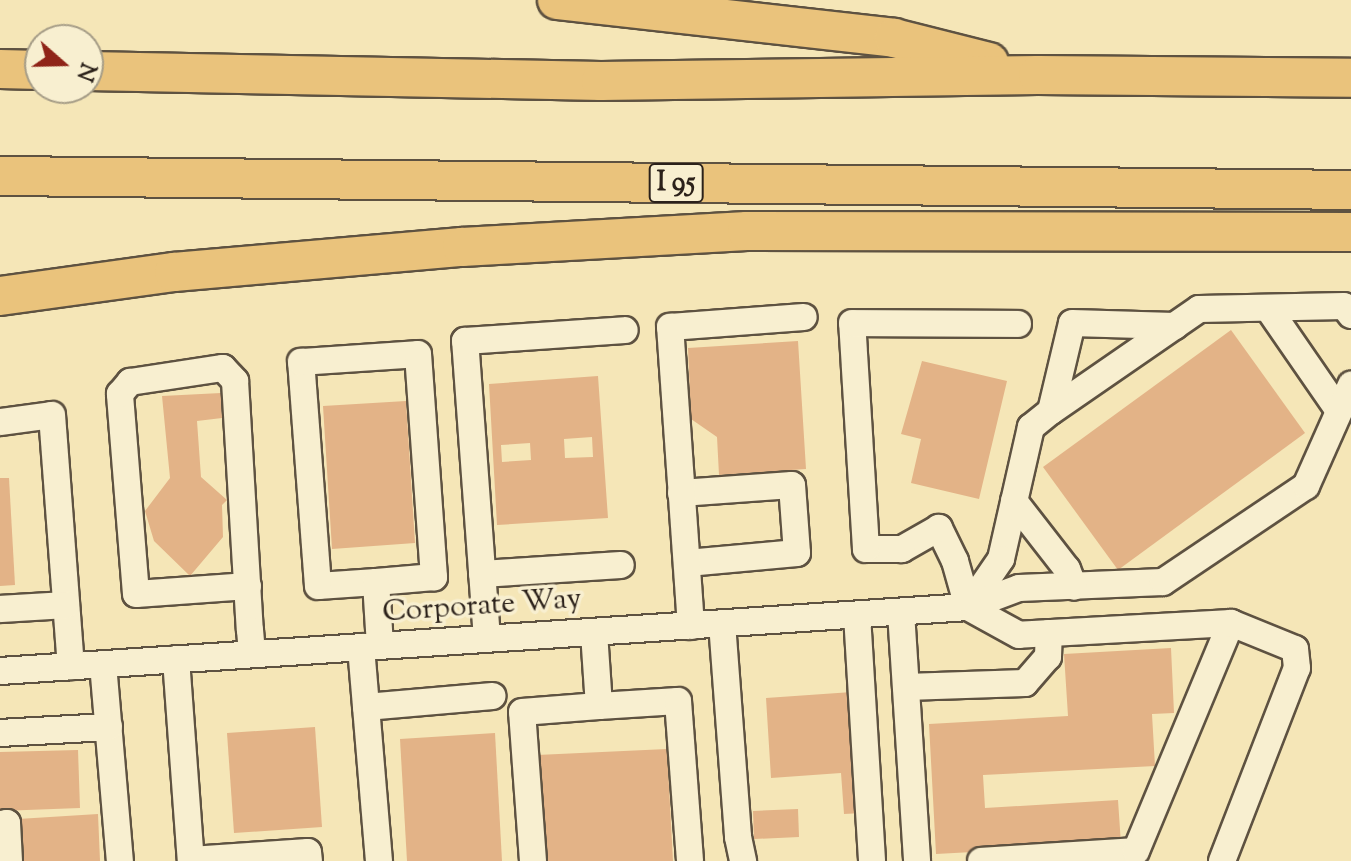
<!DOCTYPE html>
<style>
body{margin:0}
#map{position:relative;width:1351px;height:861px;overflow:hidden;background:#f5e6b7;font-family:"Sorts Mill Goudy",serif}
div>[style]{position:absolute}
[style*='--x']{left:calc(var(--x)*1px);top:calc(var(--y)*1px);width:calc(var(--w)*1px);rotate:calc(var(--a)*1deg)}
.building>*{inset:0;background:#e3b387}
.roads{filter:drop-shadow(2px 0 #5e5241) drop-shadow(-2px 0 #5e5241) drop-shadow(0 2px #5e5241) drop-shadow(0 -2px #5e5241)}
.minor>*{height:26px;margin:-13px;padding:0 13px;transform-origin:13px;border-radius:13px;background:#f8efd0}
.highway>*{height:38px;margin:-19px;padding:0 19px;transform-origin:19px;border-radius:19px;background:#eac37c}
span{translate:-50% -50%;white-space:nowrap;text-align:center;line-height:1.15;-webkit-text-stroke:7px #f8efd0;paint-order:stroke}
.shield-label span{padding:2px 6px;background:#f8efd0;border:2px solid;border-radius:6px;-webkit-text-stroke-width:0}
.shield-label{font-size:28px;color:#2b211a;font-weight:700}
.street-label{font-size:30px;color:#2b211a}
.north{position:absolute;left:24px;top:24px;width:80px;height:80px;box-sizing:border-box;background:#f8efd0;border:2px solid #a69d87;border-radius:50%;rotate:110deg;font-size:22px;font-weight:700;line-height:32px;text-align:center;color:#2b211a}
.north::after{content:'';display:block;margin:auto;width:28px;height:36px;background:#8f2418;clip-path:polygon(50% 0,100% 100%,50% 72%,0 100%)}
</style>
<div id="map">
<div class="building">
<i style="clip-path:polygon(1231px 330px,1305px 433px,1118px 570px,1043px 467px)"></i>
<i style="clip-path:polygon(798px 341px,806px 469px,719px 475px,717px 437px,691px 419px,688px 348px)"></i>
<i style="clip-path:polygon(922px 361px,1007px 381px,979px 499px,911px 483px,921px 439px,901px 434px)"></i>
<i style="clip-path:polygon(evenodd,598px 376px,608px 518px,497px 525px,489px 384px,598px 376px,592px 437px,593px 457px,565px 458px,564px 439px,592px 437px,598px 376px,530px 443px,531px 460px,502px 462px,501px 445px,530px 443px)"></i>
<i style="clip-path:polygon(221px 393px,222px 418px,197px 421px,201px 477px,227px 500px,222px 505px,223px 537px,190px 576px,154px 541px,145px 511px,170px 478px,162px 396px)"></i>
<i style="clip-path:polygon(406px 401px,415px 543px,332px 549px,323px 406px)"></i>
<i style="clip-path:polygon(0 478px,9px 478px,15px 585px,0 586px)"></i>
<i style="clip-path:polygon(1171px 648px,1174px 713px,1152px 714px,1155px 766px,983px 775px,985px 808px,1118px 800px,1121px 844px,936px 854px,929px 724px,1068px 716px,1064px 654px)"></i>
<i style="clip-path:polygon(852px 692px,863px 813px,844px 814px,841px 773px,771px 778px,766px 698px)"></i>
<i style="clip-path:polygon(315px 727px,322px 827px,234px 833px,227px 733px)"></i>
<i style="clip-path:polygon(495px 733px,502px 861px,407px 861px,400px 739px)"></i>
<i style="clip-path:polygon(667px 749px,673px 861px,542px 861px,537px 755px)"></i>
<i style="clip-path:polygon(78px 750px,80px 808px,0 811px,0 752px)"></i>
<i style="clip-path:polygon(798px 809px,799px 837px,754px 839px,753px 811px)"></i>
<i style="clip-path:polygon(98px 814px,100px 861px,21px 861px,18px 819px)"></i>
</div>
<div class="roads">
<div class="minor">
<i style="--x:1268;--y:308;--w:125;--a:55.4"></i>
<i style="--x:1351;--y:315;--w:11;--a:-128"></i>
<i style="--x:1344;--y:306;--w:145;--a:178.8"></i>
<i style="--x:1199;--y:309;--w:180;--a:145.4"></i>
<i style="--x:1051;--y:411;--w:26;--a:141"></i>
<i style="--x:1031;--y:427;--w:135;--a:102.8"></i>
<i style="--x:1001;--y:559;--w:58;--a:124.5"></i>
<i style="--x:968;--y:607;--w:54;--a:-20.4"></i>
<i style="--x:1019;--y:588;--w:144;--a:-2.4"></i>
<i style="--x:1163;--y:582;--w:172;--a:-33.9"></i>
<i style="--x:1306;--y:486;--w:111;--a:-66"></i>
<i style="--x:1051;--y:411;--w:90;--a:-76.6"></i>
<i style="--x:1072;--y:323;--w:103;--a:1.7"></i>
<i style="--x:0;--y:422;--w:52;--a:-7.7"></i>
<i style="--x:52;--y:415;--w:252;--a:85.7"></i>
<i style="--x:681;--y:493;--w:111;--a:-4.1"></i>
<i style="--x:792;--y:485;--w:68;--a:85.8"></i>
<i style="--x:797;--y:553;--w:110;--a:174.8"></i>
<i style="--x:1014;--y:501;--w:86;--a:52.1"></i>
<i style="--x:1067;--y:569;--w:19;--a:69"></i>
<i style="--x:482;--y:574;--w:139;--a:-3.7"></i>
<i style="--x:376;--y:582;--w:58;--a:176.1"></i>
<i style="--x:318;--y:586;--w:225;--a:-94.3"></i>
<i style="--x:301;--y:362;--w:117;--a:-3.9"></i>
<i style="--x:418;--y:354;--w:224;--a:85.9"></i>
<i style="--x:434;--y:577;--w:58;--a:175.1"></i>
<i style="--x:376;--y:582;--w:64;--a:86.4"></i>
<i style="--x:248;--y:586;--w:112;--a:175.9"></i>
<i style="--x:136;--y:594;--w:201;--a:-94.6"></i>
<i style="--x:120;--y:394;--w:16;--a:-50"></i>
<i style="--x:130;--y:382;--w:94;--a:-8.6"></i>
<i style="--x:223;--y:368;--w:18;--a:47"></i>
<i style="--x:235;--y:381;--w:249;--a:86.6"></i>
<i style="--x:250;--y:630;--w:24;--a:85"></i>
<i style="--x:0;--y:609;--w:66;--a:-3.5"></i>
<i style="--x:901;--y:612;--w:250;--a:86.3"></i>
<i style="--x:857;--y:615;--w:246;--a:86.5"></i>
<i style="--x:722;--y:623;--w:215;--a:85.7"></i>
<i style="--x:738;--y:837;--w:25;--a:78"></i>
<i style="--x:691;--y:626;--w:300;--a:-94"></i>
<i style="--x:670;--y:327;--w:134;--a:-4.3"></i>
<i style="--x:487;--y:639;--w:299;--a:-94.2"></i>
<i style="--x:465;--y:341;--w:160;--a:-3.9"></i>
<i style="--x:361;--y:647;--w:215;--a:85.2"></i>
<i style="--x:176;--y:659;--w:203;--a:85.8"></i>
<i style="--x:103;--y:664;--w:198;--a:85.1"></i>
<i style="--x:0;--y:671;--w:970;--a:-3.78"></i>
<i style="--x:906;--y:687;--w:119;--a:-1.9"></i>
<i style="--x:1025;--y:683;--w:35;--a:-49"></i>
<i style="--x:1048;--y:657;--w:24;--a:-88"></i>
<i style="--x:599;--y:706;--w:79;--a:-3.6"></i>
<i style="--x:678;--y:701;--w:160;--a:85.7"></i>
<i style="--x:366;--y:707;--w:127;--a:-5"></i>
<i style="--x:0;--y:733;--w:109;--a:-3.2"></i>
<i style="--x:0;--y:824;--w:7;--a:-8"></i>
<i style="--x:7;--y:823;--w:38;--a:87"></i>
<i style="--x:191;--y:860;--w:117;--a:-3.9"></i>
<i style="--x:308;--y:852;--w:9;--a:84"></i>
<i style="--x:533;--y:861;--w:149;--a:-94.2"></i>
<i style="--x:522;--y:712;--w:77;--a:-4.5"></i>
<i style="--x:599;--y:706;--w:74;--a:-93.9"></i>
<i style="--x:981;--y:861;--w:155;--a:-3.7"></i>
<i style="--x:1136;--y:851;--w:247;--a:-67.4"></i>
<i style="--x:1231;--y:623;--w:212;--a:176.8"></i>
<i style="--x:1019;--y:635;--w:58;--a:-151.2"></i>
<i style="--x:968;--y:607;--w:48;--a:-105.8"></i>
<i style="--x:955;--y:561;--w:37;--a:-116"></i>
<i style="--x:939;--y:528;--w:43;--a:150.4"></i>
<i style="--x:902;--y:549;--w:36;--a:180"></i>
<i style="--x:866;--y:549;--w:226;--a:-93.5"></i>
<i style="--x:852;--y:323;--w:166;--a:0.3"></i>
<i style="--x:1222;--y:861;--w:207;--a:-68.8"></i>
<i style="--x:1297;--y:668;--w:19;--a:-96"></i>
<i style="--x:1295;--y:649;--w:69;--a:-157.9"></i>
</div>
<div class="highway">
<i style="--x:557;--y:0;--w:339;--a:6.4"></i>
<i style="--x:894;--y:38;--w:98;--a:14.2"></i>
<i style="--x:0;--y:69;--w:40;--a:1.4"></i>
<i style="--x:88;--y:71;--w:513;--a:1.12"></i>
<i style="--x:601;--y:81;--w:437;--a:-0.8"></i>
<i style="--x:1038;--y:75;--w:313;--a:0.5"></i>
<i style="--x:0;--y:176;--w:1351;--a:0.59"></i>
<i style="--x:0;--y:296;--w:176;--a:-7.9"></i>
<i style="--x:174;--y:272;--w:289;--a:-5"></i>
<i style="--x:462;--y:247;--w:285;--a:-3.2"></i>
<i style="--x:747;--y:231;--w:604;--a:0.09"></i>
</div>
</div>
<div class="shield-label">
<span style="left:676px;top:183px">I 95</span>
</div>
<div class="street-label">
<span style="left:482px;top:607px;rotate:-4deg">Corporate Way</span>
</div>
<div class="north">N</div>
</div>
